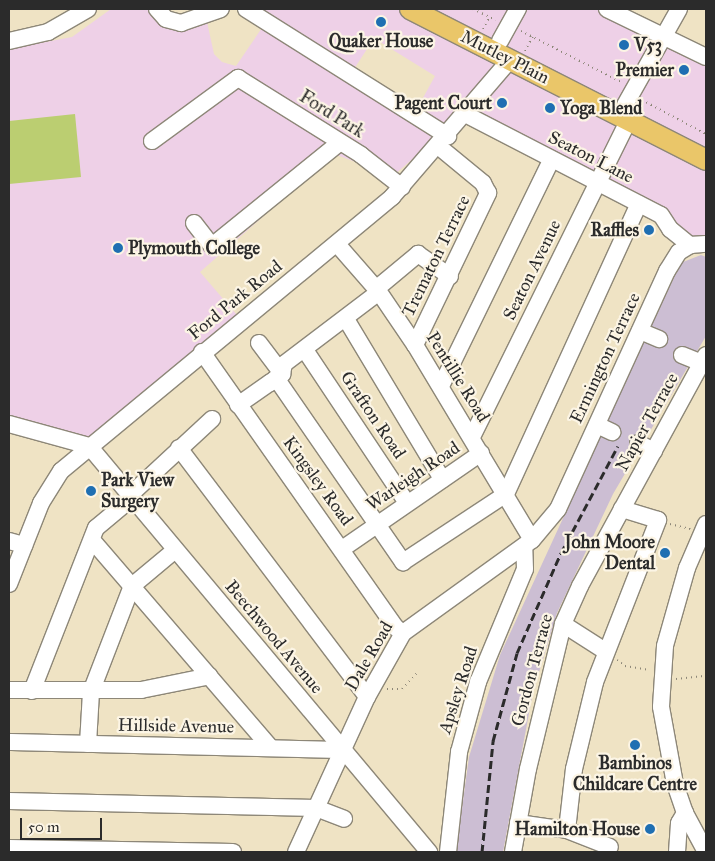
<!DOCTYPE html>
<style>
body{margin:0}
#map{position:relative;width:715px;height:861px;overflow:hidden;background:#efe3c4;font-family:"IM FELL Great Primer",serif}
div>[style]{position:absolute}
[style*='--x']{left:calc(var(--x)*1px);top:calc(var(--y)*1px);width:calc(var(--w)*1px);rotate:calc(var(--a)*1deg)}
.built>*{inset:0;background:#eed0e7}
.industrial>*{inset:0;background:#ccbed3}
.green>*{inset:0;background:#bbce71}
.path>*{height:2px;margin-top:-1px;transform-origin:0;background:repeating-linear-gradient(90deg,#8d8778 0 1px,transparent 0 5px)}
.roads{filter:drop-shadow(1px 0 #8d8778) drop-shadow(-1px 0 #8d8778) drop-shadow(0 1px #8d8778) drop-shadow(0 -1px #8d8778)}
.minor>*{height:16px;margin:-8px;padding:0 8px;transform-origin:8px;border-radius:8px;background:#fff}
.major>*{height:20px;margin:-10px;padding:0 10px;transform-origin:10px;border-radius:10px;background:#eac669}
.rail>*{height:3px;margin-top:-1.5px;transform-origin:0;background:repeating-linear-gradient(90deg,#2b2b2b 0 8px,transparent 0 12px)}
.dots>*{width:14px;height:14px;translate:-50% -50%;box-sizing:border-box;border:2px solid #fcf5e5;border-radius:50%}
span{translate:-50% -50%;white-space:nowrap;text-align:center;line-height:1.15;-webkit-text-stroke:4.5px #fcf5e5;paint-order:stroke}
.poi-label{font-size:18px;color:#2b2b2b;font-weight:700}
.left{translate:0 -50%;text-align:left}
.right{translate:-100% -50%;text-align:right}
.street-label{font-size:18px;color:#2b2b2b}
.frame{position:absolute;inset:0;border:10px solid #2b2b2b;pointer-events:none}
.scale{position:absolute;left:20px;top:818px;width:82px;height:22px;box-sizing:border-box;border:2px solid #2b2b2b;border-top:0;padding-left:6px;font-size:15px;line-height:18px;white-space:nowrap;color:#2b2b2b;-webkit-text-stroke:4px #fcf5e5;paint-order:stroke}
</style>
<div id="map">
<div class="built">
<i style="clip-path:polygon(111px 9px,151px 9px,183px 29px,207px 22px,214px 54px,222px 62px,236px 66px,266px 22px,442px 133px,393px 176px,334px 154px,200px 272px,237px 315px,88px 441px,9px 420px,9px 49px,72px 37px)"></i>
<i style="clip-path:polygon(249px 9px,607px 9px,706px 57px,706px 245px,660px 215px,466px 115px,450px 128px,418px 107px,435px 76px,380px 42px,371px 43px,352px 72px)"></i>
</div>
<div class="industrial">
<i style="clip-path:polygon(701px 255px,706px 257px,706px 336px,613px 494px,557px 613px,533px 692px,503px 852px,456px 852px,469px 757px,500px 655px,676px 273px,683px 262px)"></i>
</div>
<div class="green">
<i style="clip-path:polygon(75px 114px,81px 177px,9px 184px,9px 121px)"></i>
</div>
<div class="path">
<i style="--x:473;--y:9;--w:25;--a:26"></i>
<i style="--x:483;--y:29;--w:13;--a:-61"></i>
<i style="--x:521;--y:31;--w:112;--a:27"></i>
<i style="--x:525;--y:51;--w:17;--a:-62"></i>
<i style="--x:642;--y:100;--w:72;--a:28"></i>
<i style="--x:670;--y:524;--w:21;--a:14"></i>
<i style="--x:617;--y:660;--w:10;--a:37"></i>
<i style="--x:625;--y:666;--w:25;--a:9"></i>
<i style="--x:676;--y:679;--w:30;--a:-6"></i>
<i style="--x:387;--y:689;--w:15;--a:0"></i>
<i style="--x:402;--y:689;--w:22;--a:-47"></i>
</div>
<div class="roads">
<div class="minor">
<i style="--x:157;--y:9;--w:13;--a:48"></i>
<i style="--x:166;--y:19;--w:16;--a:15"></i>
<i style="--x:181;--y:23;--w:42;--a:-19.3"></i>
<i style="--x:246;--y:9;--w:239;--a:32.2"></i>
<i style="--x:607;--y:9;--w:110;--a:25.9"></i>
<i style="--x:9;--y:41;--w:40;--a:-13"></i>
<i style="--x:48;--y:32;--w:46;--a:-29.9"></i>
<i style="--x:500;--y:41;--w:37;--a:-61"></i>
<i style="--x:625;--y:105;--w:110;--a:-60.6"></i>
<i style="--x:465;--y:114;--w:220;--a:27.3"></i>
<i style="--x:661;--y:215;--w:17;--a:57"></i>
<i style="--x:670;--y:229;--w:26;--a:39"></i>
<i style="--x:152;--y:141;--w:107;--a:-36.2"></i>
<i style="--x:238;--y:78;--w:145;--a:32"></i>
<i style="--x:361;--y:155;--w:52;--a:38"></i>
<i style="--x:194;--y:223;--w:29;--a:52"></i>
<i style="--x:212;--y:246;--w:164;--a:-39"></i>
<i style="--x:337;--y:244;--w:64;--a:48.8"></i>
<i style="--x:379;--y:292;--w:64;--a:55.8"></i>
<i style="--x:415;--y:345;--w:227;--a:59"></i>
<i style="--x:376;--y:289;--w:55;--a:-39.8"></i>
<i style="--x:418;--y:254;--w:39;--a:35"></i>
<i style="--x:346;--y:319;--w:187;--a:59"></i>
<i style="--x:640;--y:331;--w:21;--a:23"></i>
<i style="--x:259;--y:343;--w:39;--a:53"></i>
<i style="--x:415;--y:345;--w:169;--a:-64.3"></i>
<i style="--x:488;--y:193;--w:11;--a:-117"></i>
<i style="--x:483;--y:183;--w:58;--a:-140.6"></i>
<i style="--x:305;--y:350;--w:184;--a:56.3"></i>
<i style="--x:202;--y:352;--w:336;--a:54.9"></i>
<i style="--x:395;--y:627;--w:10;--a:37"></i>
<i style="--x:682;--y:355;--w:22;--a:22"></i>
<i style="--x:276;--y:378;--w:224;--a:55.4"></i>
<i style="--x:403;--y:562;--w:123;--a:-33.4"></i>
<i style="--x:506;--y:494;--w:319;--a:-65.4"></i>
<i style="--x:441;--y:386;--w:251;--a:-64"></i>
<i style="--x:238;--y:405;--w:39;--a:-35"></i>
<i style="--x:270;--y:383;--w:15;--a:-37"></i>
<i style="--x:282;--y:374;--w:10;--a:-79"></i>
<i style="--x:284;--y:364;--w:119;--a:-37.2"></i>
<i style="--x:9;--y:424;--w:83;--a:15.4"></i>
<i style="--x:89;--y:446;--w:530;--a:50.06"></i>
<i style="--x:597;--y:425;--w:17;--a:25"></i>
<i style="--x:472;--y:437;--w:354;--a:-63.7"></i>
<i style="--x:638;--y:443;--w:18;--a:27"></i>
<i style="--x:179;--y:448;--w:312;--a:52.9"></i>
<i style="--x:130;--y:495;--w:112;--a:-42.8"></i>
<i style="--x:706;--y:524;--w:48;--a:113.4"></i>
<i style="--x:687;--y:568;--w:81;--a:105.8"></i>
<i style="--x:665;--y:646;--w:61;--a:93.8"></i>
<i style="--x:661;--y:707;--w:78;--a:79.7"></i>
<i style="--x:675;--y:784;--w:31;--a:71"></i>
<i style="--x:685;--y:813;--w:44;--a:61.7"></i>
<i style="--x:92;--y:540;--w:274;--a:49.3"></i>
<i style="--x:9;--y:541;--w:16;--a:15"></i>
<i style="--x:342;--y:549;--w:169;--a:-34.6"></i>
<i style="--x:9;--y:584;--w:87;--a:-68.4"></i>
<i style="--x:41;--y:503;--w:38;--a:-58"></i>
<i style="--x:61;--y:471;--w:430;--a:-39.6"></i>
<i style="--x:392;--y:197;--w:181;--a:-49.3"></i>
<i style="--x:563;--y:624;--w:50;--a:32.7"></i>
<i style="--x:9;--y:690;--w:132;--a:0"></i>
<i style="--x:141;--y:690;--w:70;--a:-11.5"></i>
<i style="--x:32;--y:691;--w:175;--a:-68.6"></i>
<i style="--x:96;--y:528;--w:47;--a:-39.8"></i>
<i style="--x:9;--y:742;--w:333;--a:1.4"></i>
<i style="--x:88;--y:744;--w:52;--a:-86.7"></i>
<i style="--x:91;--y:692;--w:114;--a:-68.9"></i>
<i style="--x:132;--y:586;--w:56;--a:-39.9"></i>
<i style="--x:9;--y:801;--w:307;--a:1.3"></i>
<i style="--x:316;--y:808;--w:30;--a:21"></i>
<i style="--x:518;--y:823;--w:49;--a:8.1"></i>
<i style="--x:567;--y:830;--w:46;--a:21.6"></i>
<i style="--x:567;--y:830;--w:61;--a:-83.5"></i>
<i style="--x:574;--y:769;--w:89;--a:-76.4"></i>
<i style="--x:595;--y:682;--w:174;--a:-68.7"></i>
<i style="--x:658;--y:520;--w:38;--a:-163"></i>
<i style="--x:9;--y:848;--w:224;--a:1"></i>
<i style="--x:296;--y:852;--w:170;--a:-65.4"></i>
<i style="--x:367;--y:697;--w:73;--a:-60.6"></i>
<i style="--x:403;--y:633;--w:159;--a:-35.8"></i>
<i style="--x:532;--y:540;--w:40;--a:-50"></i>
<i style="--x:558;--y:509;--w:262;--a:-65.4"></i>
<i style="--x:667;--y:271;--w:22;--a:-58"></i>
<i style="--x:679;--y:252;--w:13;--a:-32"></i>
<i style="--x:690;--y:245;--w:16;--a:-4"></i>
<i style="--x:448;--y:852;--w:101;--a:-83.7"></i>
<i style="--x:459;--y:752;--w:73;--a:-74.8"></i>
<i style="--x:478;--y:682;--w:122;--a:-67.4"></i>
<i style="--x:525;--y:569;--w:23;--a:-92"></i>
<i style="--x:513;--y:852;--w:84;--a:-79.8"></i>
<i style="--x:528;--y:769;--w:149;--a:-76.4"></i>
<i style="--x:563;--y:624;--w:42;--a:-65.9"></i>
<i style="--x:580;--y:586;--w:263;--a:-61.4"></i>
<i style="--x:677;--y:852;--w:29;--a:-86"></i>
<i style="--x:679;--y:823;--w:12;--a:-59"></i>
</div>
<div class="major">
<i style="--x:410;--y:9;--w:332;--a:27"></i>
</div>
</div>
<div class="rail">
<i style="--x:482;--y:852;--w:112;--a:-84.3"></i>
<i style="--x:493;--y:741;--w:91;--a:-74.7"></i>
<i style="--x:517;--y:653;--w:109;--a:-66.3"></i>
<i style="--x:561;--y:553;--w:121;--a:-62"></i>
</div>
<div class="dots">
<i style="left:381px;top:22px;background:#1f6fb2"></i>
<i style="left:624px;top:45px;background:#1f6fb2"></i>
<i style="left:684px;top:70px;background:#1f6fb2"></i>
<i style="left:502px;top:103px;background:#1f6fb2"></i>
<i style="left:550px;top:108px;background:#1f6fb2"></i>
<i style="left:649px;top:230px;background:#1f6fb2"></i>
<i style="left:118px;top:248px;background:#1f6fb2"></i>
<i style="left:91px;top:491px;background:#1f6fb2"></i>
<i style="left:665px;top:553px;background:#1f6fb2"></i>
<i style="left:635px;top:745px;background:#1f6fb2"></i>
<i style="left:650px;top:829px;background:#1f6fb2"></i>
</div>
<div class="poi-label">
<span style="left:381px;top:41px">Quaker House</span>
<span class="left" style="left:634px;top:45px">V53</span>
<span class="right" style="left:674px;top:70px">Premier</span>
<span class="right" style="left:492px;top:103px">Pagent Court</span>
<span class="left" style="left:560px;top:108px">Yoga Blend</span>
<span class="right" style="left:639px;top:230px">Raffles</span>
<span class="left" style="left:128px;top:248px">Plymouth College</span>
<span class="left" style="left:101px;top:491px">Park View<br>Surgery</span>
<span class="right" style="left:655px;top:553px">John Moore<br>Dental</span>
<span style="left:635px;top:774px">Bambinos<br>Childcare Centre</span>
<span class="right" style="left:640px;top:829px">Hamilton House</span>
</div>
<div class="street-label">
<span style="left:505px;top:57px;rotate:27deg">Mutley Plain</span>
<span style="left:332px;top:114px;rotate:32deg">Ford Park</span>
<span style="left:591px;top:157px;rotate:27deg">Seaton Lane</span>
<span style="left:436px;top:256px;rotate:-64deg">Trematon Terrace</span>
<span style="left:532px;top:270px;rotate:-64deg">Seaton Avenue</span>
<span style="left:235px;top:300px;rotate:-39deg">Ford Park Road</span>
<span style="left:605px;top:358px;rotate:-65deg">Ermington Terrace</span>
<span style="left:458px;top:377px;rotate:58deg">Pentillie Road</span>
<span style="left:373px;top:415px;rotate:56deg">Grafton Road</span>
<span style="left:647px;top:422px;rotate:-61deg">Napier Terrace</span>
<span style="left:413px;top:476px;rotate:-34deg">Warleigh Road</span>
<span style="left:318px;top:481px;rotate:54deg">Kingsley Road</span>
<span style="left:274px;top:637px;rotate:50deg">Beechwood Avenue</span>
<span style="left:369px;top:656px;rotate:-60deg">Dale Road</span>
<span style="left:532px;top:670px;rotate:-75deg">Gordon Terrace</span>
<span style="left:458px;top:690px;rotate:-72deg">Apsley Road</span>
<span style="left:176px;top:726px;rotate:1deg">Hillside Avenue</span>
</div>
<div class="frame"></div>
<div class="scale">50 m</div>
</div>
